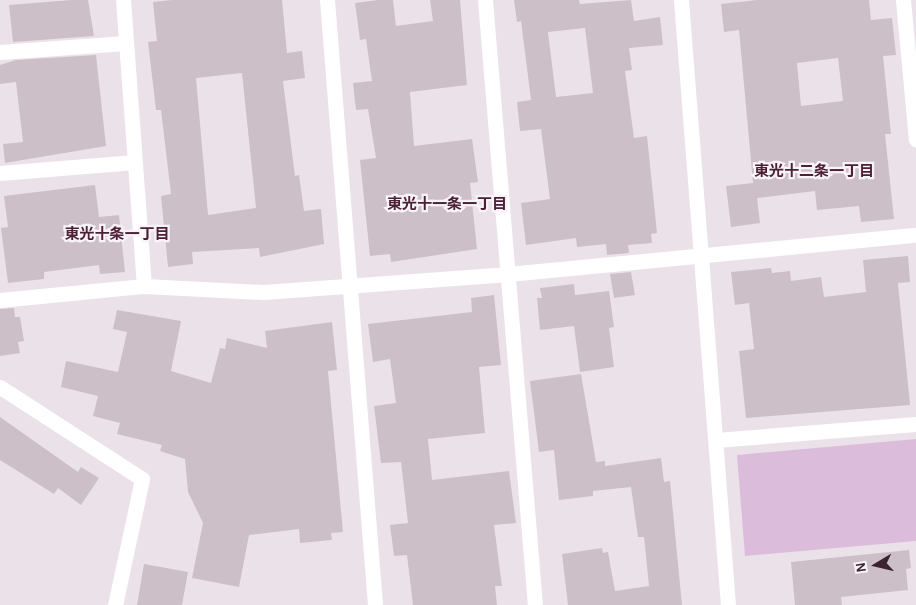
<!DOCTYPE html>
<meta charset="utf-8">
<style>
body{margin:0}
#map{position:relative;width:916px;height:605px;overflow:hidden;background:#ebe2e9;font-family:"Alegreya Sans","Noto Sans JP",sans-serif}
div>[style]{position:absolute}
[style*='--x']{left:calc(var(--x)*1px);top:calc(var(--y)*1px);width:calc(var(--w)*1px);rotate:calc(var(--a)*1deg)}
.green>*{inset:0;background:#dbbcdb}
.building>*{inset:0;background:#ccbfc8}
.minor>*{height:15px;margin:-7.5px;padding:0 7.5px;transform-origin:7.5px;border-radius:7.5px;background:#fff}
span{translate:-50% -50%;white-space:nowrap;text-align:center;line-height:1.15;-webkit-text-stroke:4.5px #f8f3f7;paint-order:stroke}
.neighbourhood-label{font-size:15px;color:#4c2036;font-weight:700}
.north{position:absolute;left:851px;top:540px;width:50px;height:50px;-webkit-text-stroke:4px #f8f3f7;paint-order:stroke;rotate:261deg;font-size:14px;font-weight:700;line-height:20px;text-align:center;color:#3b2330}
.north::after{content:'';display:block;margin:auto;width:18px;height:22px;background:#3b2330;clip-path:polygon(50% 0,100% 100%,50% 72%,0 100%)}
</style>
<div id="map">
<div class="green">
<i style="clip-path:polygon(916px 439px,916px 541px,745px 556px,737px 455px)"></i>
</div>
<div class="building">
<i style="clip-path:polygon(72px 0,88px 0,94px 36px,13px 42px,9px 5px)"></i>
<i style="clip-path:polygon(evenodd,172px 0,282px 0,287px 53px,302px 51px,305px 78px,283px 81px,295px 176px,299px 175px,304px 211px,321px 209px,324px 244px,260px 257px,259px 248px,192px 252px,193px 264px,168px 267px,161px 196px,171px 194px,161px 110px,156px 110px,148px 42px,157px 41px,153px 2px,172px 0,242px 73px,256px 208px,208px 215px,196px 78px,242px 73px)"></i>
<i style="clip-path:polygon(378px 0,393px 0,396px 26px,433px 21px,430px 0,460px 0,467px 85px,410px 92px,414px 146px,472px 139px,478px 182px,470px 183px,477px 249px,391px 262px,390px 254px,370px 256px,360px 160px,376px 158px,368px 109px,356px 110px,353px 83px,372px 81px,366px 39px,360px 40px,355px 3px)"></i>
<i style="clip-path:polygon(evenodd,514px 0,579px 0,580px 4px,631px 0,634px 21px,660px 17px,663px 45px,629px 48px,632px 70px,625px 71px,634px 138px,647px 136px,657px 233px,651px 234px,652px 243px,628px 245px,629px 253px,607px 255px,606px 244px,577px 247px,576px 238px,526px 245px,521px 203px,550px 199px,541px 129px,520px 131px,517px 102px,531px 100px,521px 21px,517px 22px,514px 0,585px 28px,593px 93px,556px 97px,548px 32px,585px 28px)"></i>
<i style="clip-path:polygon(evenodd,757px 0,869px 0,871px 20px,892px 18px,896px 55px,883px 56px,891px 134px,885px 134px,894px 219px,861px 222px,859px 206px,817px 210px,815px 191px,757px 198px,760px 223px,731px 227px,726px 186px,753px 183px,739px 30px,724px 32px,721px 4px,757px 0,838px 58px,843px 101px,801px 106px,797px 63px,838px 58px)"></i>
<i style="clip-path:polygon(96px 55px,106px 146px,5px 163px,3px 144px,23px 142px,16px 82px,0 84px,0 65px,16px 60px)"></i>
<i style="clip-path:polygon(95px 185px,99px 217px,119px 215px,125px 272px,100px 274px,99px 265px,44px 272px,44px 279px,8px 283px,1px 228px,8px 227px,4px 196px)"></i>
<i style="clip-path:polygon(908px 256px,910px 282px,898px 283px,910px 405px,746px 418px,739px 351px,754px 349px,749px 303px,735px 305px,731px 272px,771px 268px,772px 273px,790px 271px,791px 281px,821px 277px,824px 297px,866px 292px,863px 260px)"></i>
<i style="clip-path:polygon(631px 272px,635px 295px,614px 298px,610px 274px)"></i>
<i style="clip-path:polygon(574px 284px,575px 295px,609px 291px,614px 327px,609px 328px,614px 367px,580px 372px,574px 326px,540px 330px,537px 298px,542px 298px,540px 288px)"></i>
<i style="clip-path:polygon(494px 295px,501px 365px,479px 367px,485px 433px,428px 439px,432px 480px,509px 471px,516px 523px,494px 525px,502px 586px,495px 586px,497px 605px,413px 605px,407px 555px,394px 556px,390px 525px,408px 523px,401px 462px,381px 463px,374px 406px,396px 403px,390px 359px,373px 362px,368px 324px,472px 312px,471px 298px)"></i>
<i style="clip-path:polygon(14px 308px,15px 317px,20px 317px,24px 341px,18px 342px,20px 353px,0 356px,0 309px)"></i>
<i style="clip-path:polygon(117px 310px,181px 321px,171px 371px,211px 383px,220px 348px,225px 349px,227px 338px,267px 348px,265px 331px,332px 322px,337px 370px,328px 371px,343px 532px,331px 533px,332px 540px,300px 543px,299px 529px,249px 535px,239px 587px,192px 578px,203px 523px,188px 492px,185px 459px,160px 451px,162px 445px,117px 434px,120px 423px,93px 416px,98px 396px,61px 387px,66px 361px,118px 372px,127px 332px,113px 329px)"></i>
<i style="clip-path:polygon(581px 374px,596px 462px,605px 461px,605px 466px,661px 458px,664px 482px,670px 481px,682px 605px,568px 605px,562px 554px,602px 548px,603px 553px,608px 552px,615px 591px,649px 586px,644px 537px,638px 537px,631px 487px,593px 491px,593px 496px,559px 500px,554px 450px,539px 452px,530px 381px)"></i>
<i style="clip-path:polygon(0 417px,78px 472px,81px 467px,99px 478px,81px 505px,58px 488px,54px 494px,0 460px)"></i>
<i style="clip-path:polygon(909px 550px,911px 568px,906px 569px,908px 590px,841px 597px,842px 605px,795px 605px,791px 562px)"></i>
<i style="clip-path:polygon(144px 564px,188px 572px,182px 605px,137px 605px)"></i>
</div>
<div class="minor">
<i style="--x:123;--y:0;--w:287;--a:85.8"></i>
<i style="--x:327;--y:0;--w:607;--a:85.46"></i>
<i style="--x:485;--y:0;--w:607;--a:85.28"></i>
<i style="--x:681;--y:0;--w:607;--a:85.56"></i>
<i style="--x:903;--y:0;--w:140;--a:84.7"></i>
<i style="--x:0;--y:52;--w:126;--a:-4.1"></i>
<i style="--x:0;--y:173;--w:135;--a:-4.7"></i>
<i style="--x:0;--y:300;--w:145;--a:-5.6"></i>
<i style="--x:144;--y:286;--w:120;--a:2.9"></i>
<i style="--x:264;--y:292;--w:245;--a:-4.2"></i>
<i style="--x:508;--y:274;--w:410;--a:-5.5"></i>
<i style="--x:0;--y:387;--w:169;--a:32.9"></i>
<i style="--x:142;--y:479;--w:129;--a:102.1"></i>
<i style="--x:716;--y:440;--w:201;--a:-4.6"></i>
</div>
<div class="neighbourhood-label">
<span style="left:814px;top:172px">東光十二条一丁目</span>
<span style="left:447px;top:205px">東光十一条一丁目</span>
<span style="left:117px;top:235px">東光十条一丁目</span>
</div>
<div class="north">N</div>
</div>
